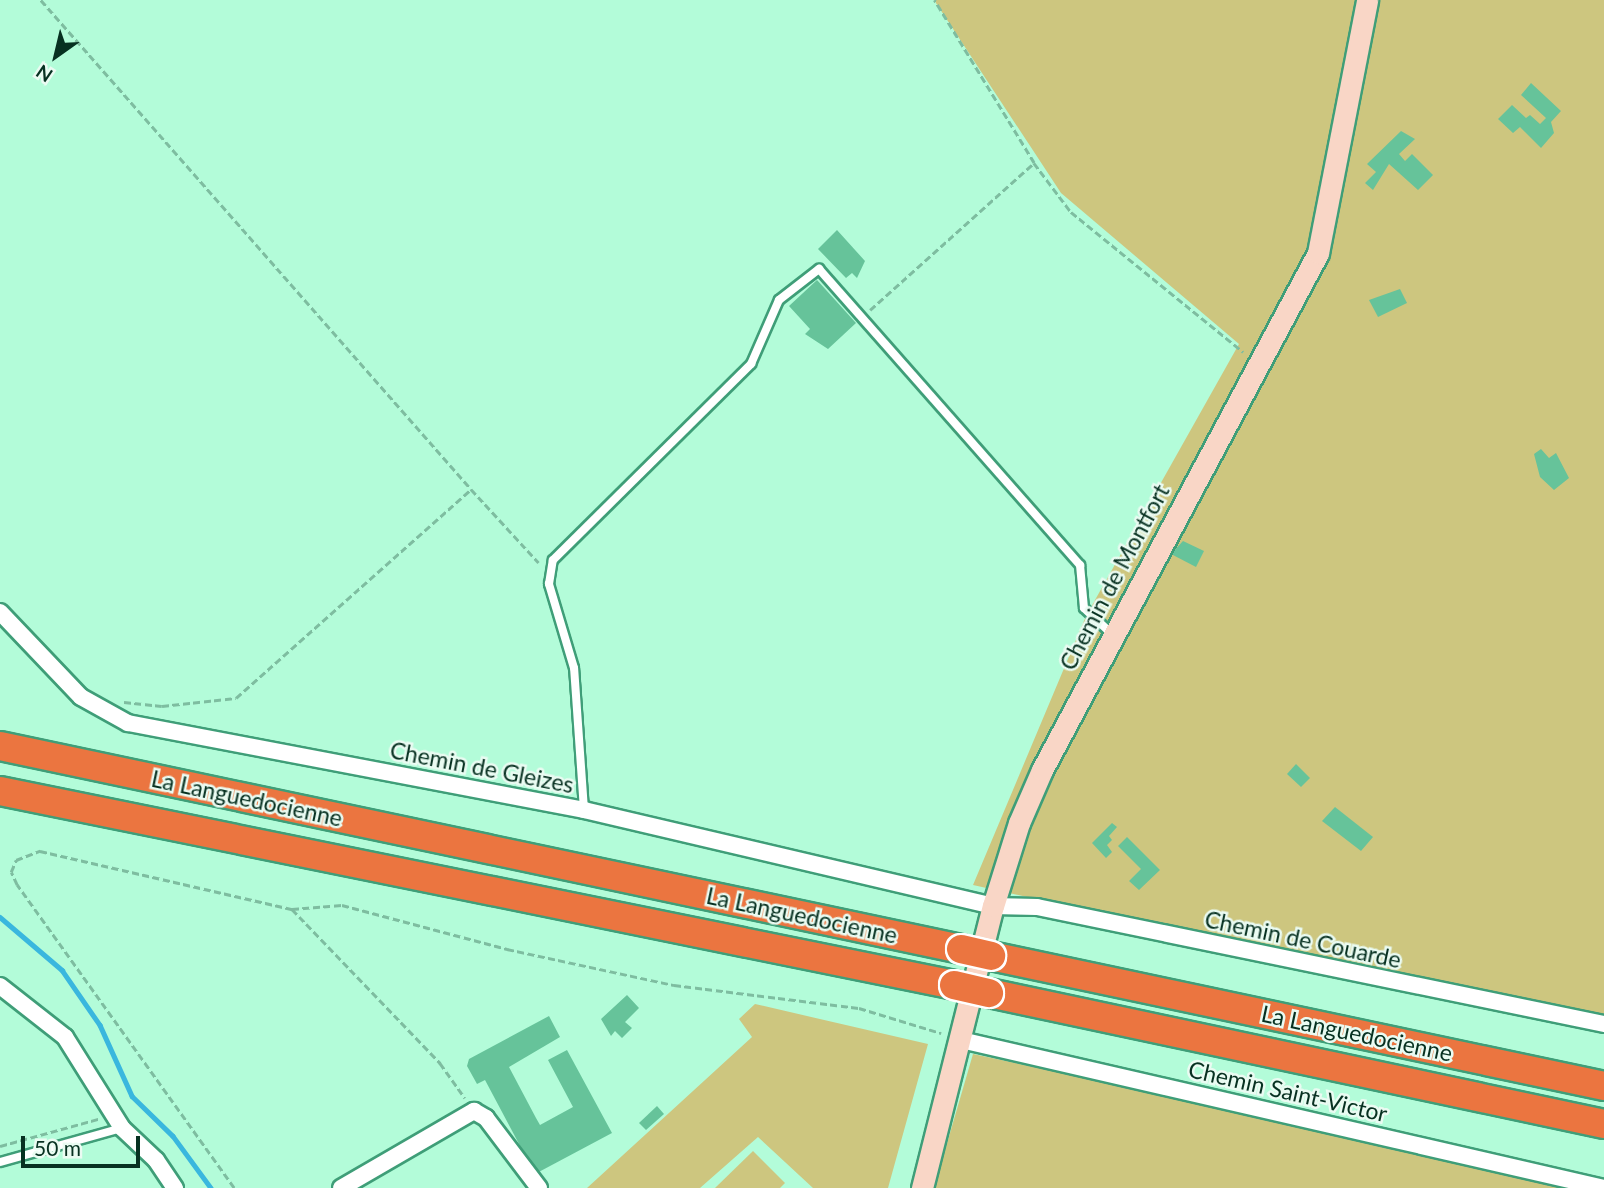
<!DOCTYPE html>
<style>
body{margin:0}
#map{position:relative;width:1604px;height:1188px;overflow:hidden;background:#b3fcd9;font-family:Lato,sans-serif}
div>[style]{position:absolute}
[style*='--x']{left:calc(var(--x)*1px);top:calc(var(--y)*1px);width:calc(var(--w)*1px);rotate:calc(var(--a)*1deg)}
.green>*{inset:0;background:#cdc67f}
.stream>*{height:4.5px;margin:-2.25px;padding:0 2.25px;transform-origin:2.25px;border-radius:2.25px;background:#3ab7de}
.building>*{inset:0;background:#66c39a}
.path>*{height:2.5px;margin-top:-1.25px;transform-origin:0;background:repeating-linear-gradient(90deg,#7ebda0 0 7px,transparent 0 10.5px)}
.roads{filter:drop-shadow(2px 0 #3f9e78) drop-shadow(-2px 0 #3f9e78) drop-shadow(0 2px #3f9e78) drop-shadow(0 -2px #3f9e78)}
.lane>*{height:8px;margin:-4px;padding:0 4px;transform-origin:4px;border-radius:4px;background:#fff}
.street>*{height:16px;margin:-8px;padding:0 8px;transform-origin:8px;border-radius:8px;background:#fff}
.secondary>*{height:21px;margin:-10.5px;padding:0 10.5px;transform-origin:10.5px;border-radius:10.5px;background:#f9d6c6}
.highway>*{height:28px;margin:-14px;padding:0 14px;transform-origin:14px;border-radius:14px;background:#eb7540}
.bridges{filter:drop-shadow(2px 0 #fff) drop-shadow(-2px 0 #fff) drop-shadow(0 2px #fff) drop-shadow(0 -2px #fff)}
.highway-bridge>*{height:28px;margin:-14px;padding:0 14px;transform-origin:14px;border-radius:14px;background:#eb7540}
span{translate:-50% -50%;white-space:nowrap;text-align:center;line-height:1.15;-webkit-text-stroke:5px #eafbf2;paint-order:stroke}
.street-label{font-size:23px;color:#073121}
.north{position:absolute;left:21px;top:21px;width:70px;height:70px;-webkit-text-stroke:5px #eafbf2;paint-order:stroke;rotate:214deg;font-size:19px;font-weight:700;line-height:28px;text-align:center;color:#073121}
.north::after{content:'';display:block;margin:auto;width:24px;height:32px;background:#073121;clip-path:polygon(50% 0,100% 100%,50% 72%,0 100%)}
.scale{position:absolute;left:21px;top:1136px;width:119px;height:32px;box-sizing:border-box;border:4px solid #073121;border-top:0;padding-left:9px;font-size:21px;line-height:24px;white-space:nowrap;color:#073121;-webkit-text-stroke:5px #eafbf2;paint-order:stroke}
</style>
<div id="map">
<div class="green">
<i style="clip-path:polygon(934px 0,1604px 0,1604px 1025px,973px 885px,1086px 616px,1239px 344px,1061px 193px)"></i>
<i style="clip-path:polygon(755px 1004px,928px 1044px,888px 1188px,813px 1188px,758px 1137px,700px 1188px,587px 1188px,752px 1037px,739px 1019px)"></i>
<i style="clip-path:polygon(973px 1054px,1602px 1188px,934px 1188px)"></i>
<i style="clip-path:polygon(753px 1151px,785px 1183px,780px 1188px,715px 1188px)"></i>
</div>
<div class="stream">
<i style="--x:0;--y:917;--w:82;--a:40.5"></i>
<i style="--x:62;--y:970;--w:67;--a:55.4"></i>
<i style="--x:100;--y:1025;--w:78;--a:65.7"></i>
<i style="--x:132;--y:1096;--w:57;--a:44.3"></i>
<i style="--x:173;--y:1136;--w:64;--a:53.8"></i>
</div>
<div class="building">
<i style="clip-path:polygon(1531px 83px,1561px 111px,1551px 122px,1554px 133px,1541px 148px,1520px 127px,1513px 133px,1498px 119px,1512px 105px,1526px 118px,1530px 115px,1540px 124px,1546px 118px,1521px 95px)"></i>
<i style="clip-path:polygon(1401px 131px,1415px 139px,1399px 154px,1405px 161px,1412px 154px,1433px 175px,1418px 190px,1389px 164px,1373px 190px,1365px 183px,1376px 172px,1367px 164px)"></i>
<i style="clip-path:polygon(837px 230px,865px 261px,857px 278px,852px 273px,846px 278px,818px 249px)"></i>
<i style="clip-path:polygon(817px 280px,856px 323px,828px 349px,805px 334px,810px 329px,789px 306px)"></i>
<i style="clip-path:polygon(1400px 289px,1407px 303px,1378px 317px,1369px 300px)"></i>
<i style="clip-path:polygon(1541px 449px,1549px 458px,1556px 453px,1569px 478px,1554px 490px,1540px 477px,1534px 454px)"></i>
<i style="clip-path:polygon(1183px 541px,1204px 551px,1196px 567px,1171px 554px)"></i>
<i style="clip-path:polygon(1296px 764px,1310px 778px,1301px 787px,1287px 774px)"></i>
<i style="clip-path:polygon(1335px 807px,1373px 837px,1361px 851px,1322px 821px)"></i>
<i style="clip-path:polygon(1112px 823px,1117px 827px,1109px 836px,1112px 840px,1107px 845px,1112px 852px,1106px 858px,1092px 843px)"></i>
<i style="clip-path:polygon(1127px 837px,1160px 870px,1139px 890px,1129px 881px,1141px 869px,1118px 846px)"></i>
<i style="clip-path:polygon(627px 995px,639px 1008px,625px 1022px,632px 1028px,622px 1038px,615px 1031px,611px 1036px,601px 1019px)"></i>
<i style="clip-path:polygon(549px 1016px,560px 1037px,509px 1067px,536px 1118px,540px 1125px,573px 1107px,548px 1060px,567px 1050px,612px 1133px,535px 1174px,485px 1080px,477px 1084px,467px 1066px,469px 1059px)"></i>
<i style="clip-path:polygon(657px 1106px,664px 1114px,646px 1130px,639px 1123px)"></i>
</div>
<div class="path">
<i style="--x:41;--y:0;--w:651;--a:48.67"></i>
<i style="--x:1034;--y:163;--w:61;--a:52.9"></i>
<i style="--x:1071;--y:212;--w:222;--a:39.1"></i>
<i style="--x:870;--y:310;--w:220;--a:-41.9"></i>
<i style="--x:1034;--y:163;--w:191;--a:-121.5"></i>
<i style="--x:124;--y:702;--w:38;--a:6"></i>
<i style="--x:162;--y:706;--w:74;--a:-6.2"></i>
<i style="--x:236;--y:698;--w:314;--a:-41.6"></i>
<i style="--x:471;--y:489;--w:100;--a:47.4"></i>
<i style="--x:292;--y:909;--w:50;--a:-4.6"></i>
<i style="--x:342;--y:905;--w:171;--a:14.9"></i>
<i style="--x:507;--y:949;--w:171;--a:12.2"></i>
<i style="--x:674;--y:985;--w:186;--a:7.1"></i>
<i style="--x:859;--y:1008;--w:86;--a:17"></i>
<i style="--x:0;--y:1146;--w:102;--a:-15.4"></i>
<i style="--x:234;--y:1188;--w:373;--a:-125.6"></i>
<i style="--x:17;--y:885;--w:14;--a:-115"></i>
<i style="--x:11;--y:872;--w:13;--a:-67"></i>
<i style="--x:16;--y:860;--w:26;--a:-21"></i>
<i style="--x:40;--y:851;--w:259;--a:13"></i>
<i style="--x:292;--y:909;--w:214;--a:46.1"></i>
<i style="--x:440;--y:1063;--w:43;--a:54.5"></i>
</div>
<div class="roads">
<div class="lane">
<i style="--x:584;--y:810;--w:142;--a:-94"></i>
<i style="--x:574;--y:668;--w:88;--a:-106.6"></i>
<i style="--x:549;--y:584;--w:24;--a:-81"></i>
<i style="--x:553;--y:560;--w:279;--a:-44.7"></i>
<i style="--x:751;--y:364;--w:70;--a:-66.4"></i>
<i style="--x:779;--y:300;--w:51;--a:-37.8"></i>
<i style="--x:819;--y:269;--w:395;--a:48.6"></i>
<i style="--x:1080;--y:565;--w:43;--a:84.7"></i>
<i style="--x:1084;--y:608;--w:40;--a:43"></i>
<i style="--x:0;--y:1162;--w:127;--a:-15.6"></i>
</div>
<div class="street">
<i style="--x:0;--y:612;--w:117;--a:46.4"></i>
<i style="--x:81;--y:697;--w:54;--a:29"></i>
<i style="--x:128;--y:723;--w:464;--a:10.8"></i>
<i style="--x:584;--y:810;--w:420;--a:13.2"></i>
<i style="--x:993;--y:906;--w:44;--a:1.3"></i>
<i style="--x:1037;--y:907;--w:579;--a:11.66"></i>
<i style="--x:0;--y:986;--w:83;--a:38.1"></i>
<i style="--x:65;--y:1037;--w:107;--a:57.9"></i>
<i style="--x:122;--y:1128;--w:47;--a:43.3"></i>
<i style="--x:156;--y:1160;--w:34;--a:56"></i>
<i style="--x:961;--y:1040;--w:660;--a:12.96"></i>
<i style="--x:341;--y:1188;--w:154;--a:-30.1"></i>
<i style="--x:474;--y:1111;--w:14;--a:30"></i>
<i style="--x:486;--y:1118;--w:88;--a:52.9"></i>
</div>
<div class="secondary">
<i style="--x:922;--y:1188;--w:291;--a:-75.9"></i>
<i style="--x:993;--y:906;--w:87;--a:-72.6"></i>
<i style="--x:1019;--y:823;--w:58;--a:-66.5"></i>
<i style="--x:1042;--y:770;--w:586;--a:-61.9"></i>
<i style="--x:1318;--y:253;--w:258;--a:-79"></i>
</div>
<div class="highway">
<i style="--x:0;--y:746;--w:982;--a:11.93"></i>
<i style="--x:0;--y:791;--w:974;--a:11.49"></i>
<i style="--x:991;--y:956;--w:627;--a:11.97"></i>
<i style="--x:989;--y:993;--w:629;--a:12.02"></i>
</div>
</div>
<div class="bridges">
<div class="highway-bridge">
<i style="--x:961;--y:949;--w:31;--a:13"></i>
<i style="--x:954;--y:985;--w:36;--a:13"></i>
</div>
</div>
<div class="street-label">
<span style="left:1114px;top:577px;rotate:-62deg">Chemin de Montfort</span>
<span style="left:482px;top:767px;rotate:11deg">Chemin de Gleizes</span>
<span style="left:247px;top:798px;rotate:12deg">La Languedocienne</span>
<span style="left:802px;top:915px;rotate:12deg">La Languedocienne</span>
<span style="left:1303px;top:939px;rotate:12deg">Chemin de Couarde</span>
<span style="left:1357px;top:1033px;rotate:12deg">La Languedocienne</span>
<span style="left:1288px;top:1091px;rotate:13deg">Chemin Saint-Victor</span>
</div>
<div class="north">N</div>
<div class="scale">50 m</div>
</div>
